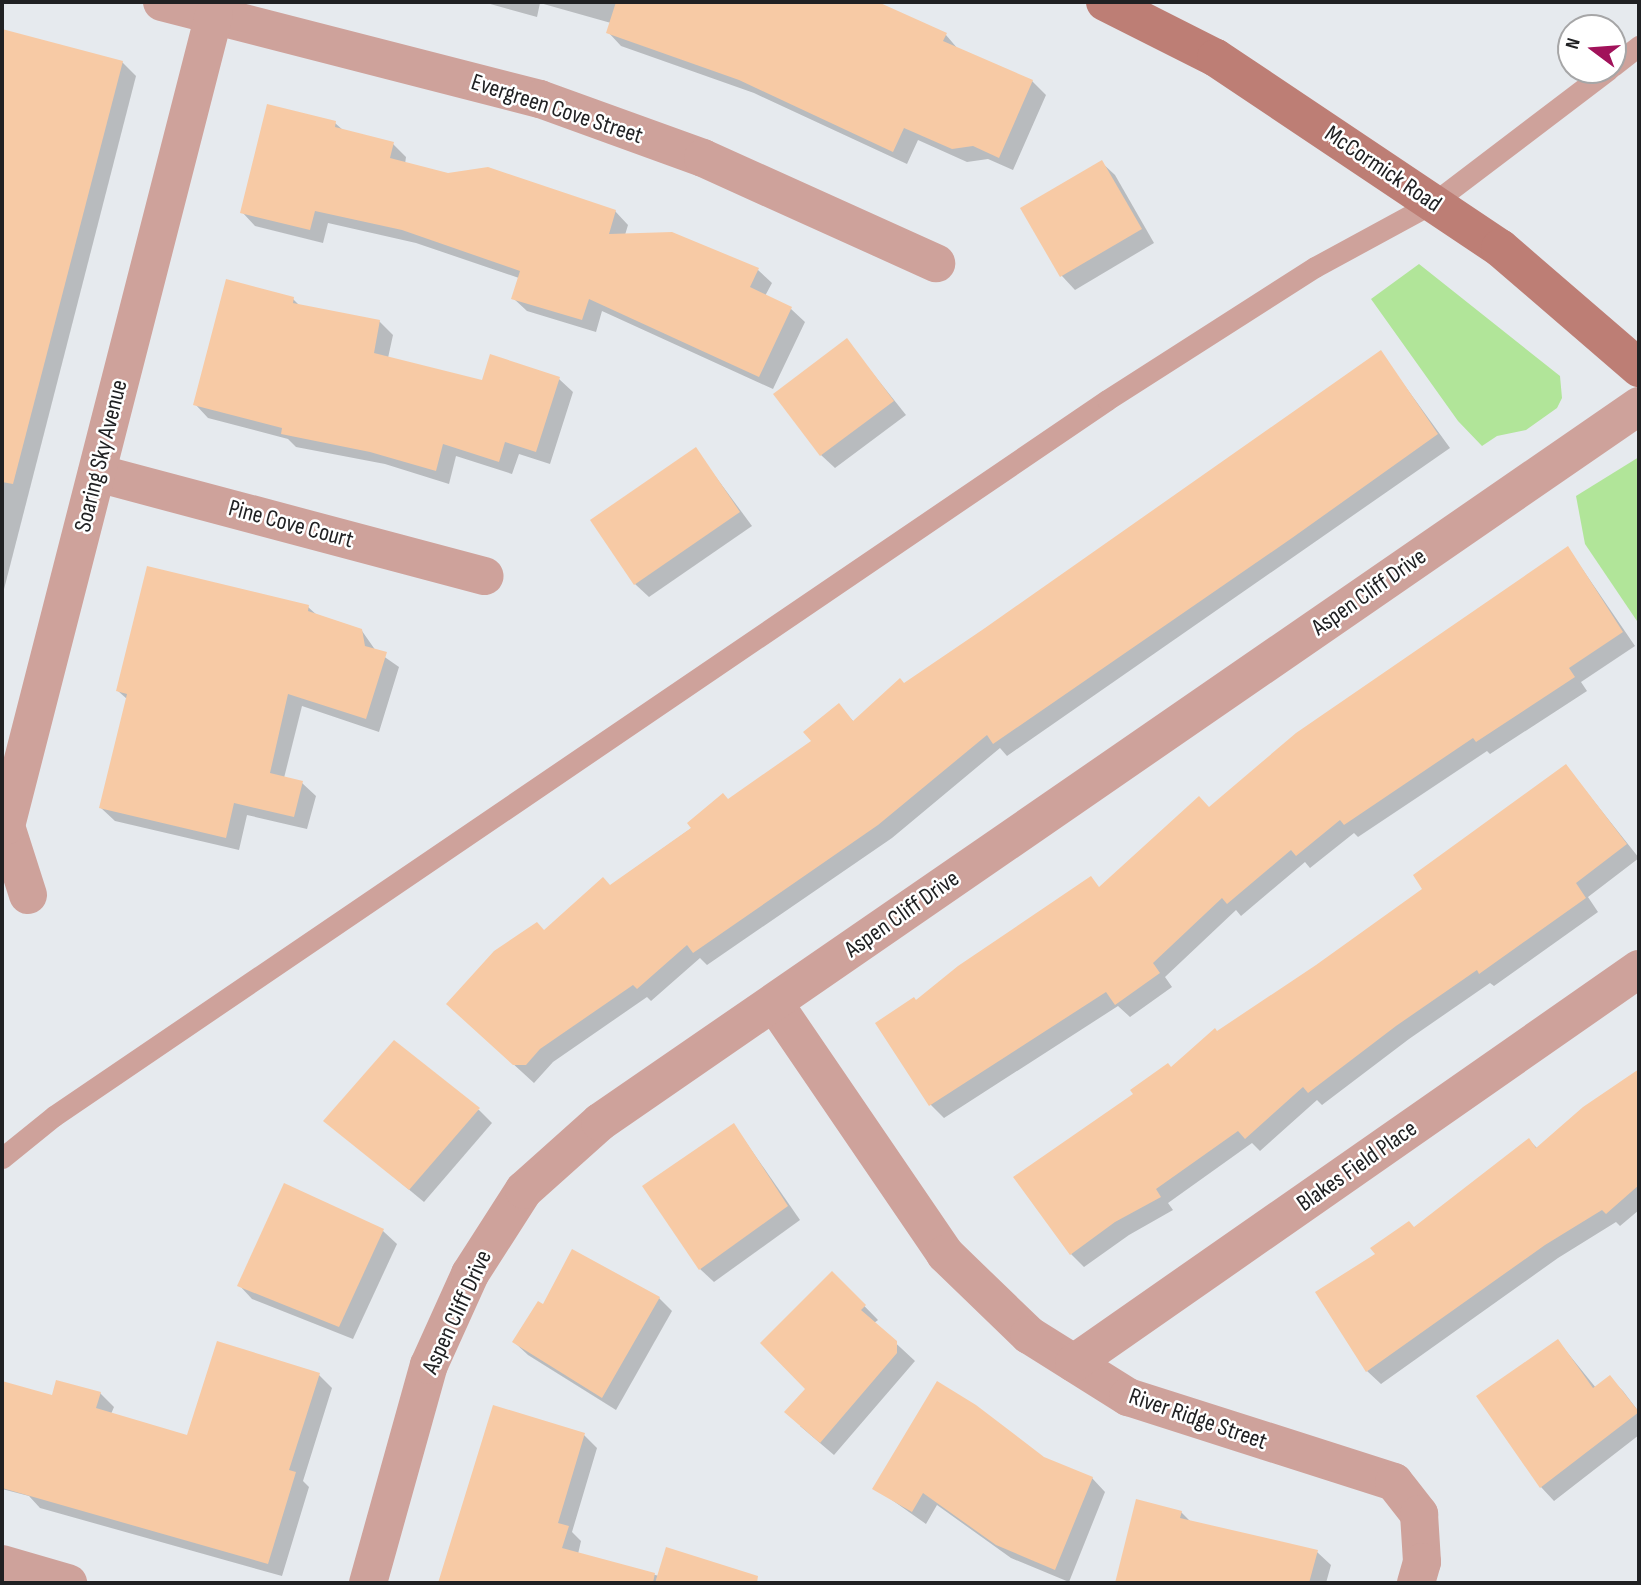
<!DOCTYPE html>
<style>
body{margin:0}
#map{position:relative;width:1641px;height:1585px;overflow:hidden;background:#e6eaee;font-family:"Sofia Sans Condensed",sans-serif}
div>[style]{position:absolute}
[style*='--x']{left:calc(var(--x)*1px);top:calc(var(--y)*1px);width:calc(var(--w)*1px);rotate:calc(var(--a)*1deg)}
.green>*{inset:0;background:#b1e599}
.shadow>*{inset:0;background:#0003}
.building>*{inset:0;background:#f7caa5}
.lane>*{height:21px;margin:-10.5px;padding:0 10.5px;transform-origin:10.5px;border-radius:10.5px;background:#cea29b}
.street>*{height:38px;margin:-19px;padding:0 19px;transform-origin:19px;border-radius:19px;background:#cea29b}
.secondary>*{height:38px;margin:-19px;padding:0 19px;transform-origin:19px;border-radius:19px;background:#bd7e75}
span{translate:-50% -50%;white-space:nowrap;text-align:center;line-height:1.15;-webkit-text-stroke:5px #fff;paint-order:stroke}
.street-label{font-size:24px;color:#202123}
.frame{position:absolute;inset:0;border:4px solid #202123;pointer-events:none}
.north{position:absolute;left:1557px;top:14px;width:70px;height:70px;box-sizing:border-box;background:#fff;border:2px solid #a6a6a7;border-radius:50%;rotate:286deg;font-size:19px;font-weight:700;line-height:28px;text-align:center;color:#202123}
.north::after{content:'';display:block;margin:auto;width:24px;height:32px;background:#a1125a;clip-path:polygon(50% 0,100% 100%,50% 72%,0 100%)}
</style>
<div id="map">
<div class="green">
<i style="clip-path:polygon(1419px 264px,1560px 376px,1562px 398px,1557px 408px,1526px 430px,1497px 436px,1482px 446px,1458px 421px,1371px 299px)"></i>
<i style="clip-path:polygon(1639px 457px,1639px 624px,1585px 544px,1576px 496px)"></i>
</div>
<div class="shadow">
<i style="clip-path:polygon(483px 2px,874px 2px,946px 35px,958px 49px,1032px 81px,1046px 95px,1013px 170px,988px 159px,967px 162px,918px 140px,907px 164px,754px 93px,621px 46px,608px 32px,611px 23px,540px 3px,537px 17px)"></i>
<i style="clip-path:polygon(2px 32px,122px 62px,136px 76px,2px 597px)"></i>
<i style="clip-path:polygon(335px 123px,344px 131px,393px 144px,406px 157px,405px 164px,615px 211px,628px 225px,625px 235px,672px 233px,758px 270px,772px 283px,765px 296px,791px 309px,805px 322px,773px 389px,602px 311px,596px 332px,527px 311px,513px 298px,519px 278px,416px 243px,328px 223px,323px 243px,255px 226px,242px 212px)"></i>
<i style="clip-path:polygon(1101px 162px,1115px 175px,1154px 243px,1075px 290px,1062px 276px,1023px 208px)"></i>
<i style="clip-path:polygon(293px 299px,300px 306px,379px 321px,393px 335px,388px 358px,483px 382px,559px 379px,573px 392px,550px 464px,519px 454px,512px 474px,456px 456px,449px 484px,385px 464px,296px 447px,288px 439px,208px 418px,195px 404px)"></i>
<i style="clip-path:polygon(847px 341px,906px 415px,835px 468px,821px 455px)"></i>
<i style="clip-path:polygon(1381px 353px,1450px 448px,1007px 756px,1000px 748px,892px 838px,707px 965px,700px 958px,651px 1001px,647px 997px,553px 1062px,534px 1083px,462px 1017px,545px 932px,813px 742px,839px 706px,854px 722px)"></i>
<i style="clip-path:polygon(696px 450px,752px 526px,649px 597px,635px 584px)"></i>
<i style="clip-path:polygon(1568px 548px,1635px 646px,1581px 682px,1587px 691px,1490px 754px,1487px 751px,1358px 837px,1354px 833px,1310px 868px,1305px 862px,1241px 916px,1236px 910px,1165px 977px,1172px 987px,1130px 1017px,1118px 1006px,944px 1118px,931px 1105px,877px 1024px,1100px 888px)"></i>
<i style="clip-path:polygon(308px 607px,318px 616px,362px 631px,376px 651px,399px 667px,379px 732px,302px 706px,284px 778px,302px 783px,316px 796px,307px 829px,247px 815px,239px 850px,115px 821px,101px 808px,127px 699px,118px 691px)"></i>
<i style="clip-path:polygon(1566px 766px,1639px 858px,1588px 897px,1598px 912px,1494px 986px,1490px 983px,1409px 1039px,1322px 1105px,1317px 1100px,1260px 1151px,1252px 1143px,1168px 1203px,1173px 1210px,1129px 1235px,1084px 1267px,1071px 1254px,1172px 1069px,1424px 889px)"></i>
<i style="clip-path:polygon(1639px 1072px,1639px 1210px,1620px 1226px,1616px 1222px,1558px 1258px,1381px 1384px,1367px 1371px,1415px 1229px,1529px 1140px,1538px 1149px,1584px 1108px)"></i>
<i style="clip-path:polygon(479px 1110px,492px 1123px,424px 1202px,325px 1120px)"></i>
<i style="clip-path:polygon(734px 1125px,800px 1220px,714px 1282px,700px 1269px)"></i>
<i style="clip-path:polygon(285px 1185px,383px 1231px,397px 1244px,353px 1339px,252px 1299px,239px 1285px)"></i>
<i style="clip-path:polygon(832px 1273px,878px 1320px,874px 1323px,915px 1361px,834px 1455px,800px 1426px)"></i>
<i style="clip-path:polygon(659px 1298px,672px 1311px,616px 1410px,528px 1355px,514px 1342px,543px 1306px)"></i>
<i style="clip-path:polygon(1558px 1341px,1596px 1388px,1610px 1378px,1623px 1391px,1639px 1412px,1639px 1435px,1554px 1501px,1541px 1487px)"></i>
<i style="clip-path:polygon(319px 1375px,332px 1388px,303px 1481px,309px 1487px,282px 1576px,40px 1508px,29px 1496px,2px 1489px,2px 1383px,53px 1397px,100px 1393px,114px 1407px,111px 1414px,188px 1437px)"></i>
<i style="clip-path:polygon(494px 1408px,584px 1435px,597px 1448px,572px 1532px,581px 1541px,578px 1554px,659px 1576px,726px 1577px,724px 1583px,440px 1583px)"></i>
<i style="clip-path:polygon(1043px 1459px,1092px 1478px,1105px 1492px,1069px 1582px,1011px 1558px,937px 1505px,926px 1524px,875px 1488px)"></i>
<i style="clip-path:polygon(1138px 1501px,1181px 1512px,1191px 1522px,1317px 1552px,1331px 1565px,1326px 1583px,1116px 1583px)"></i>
</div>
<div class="building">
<i style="clip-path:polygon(616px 2px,878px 2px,947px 33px,943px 41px,1033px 80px,999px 158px,973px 146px,952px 149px,904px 128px,893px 152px,739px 80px,606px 33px)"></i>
<i style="clip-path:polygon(2px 29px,123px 61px,13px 484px,2px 482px)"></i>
<i style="clip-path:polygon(267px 104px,336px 121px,335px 127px,394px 142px,390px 158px,448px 173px,488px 167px,616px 210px,609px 234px,672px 232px,759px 268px,750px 287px,792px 307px,759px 377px,589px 299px,582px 320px,511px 299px,520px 271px,402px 230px,315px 211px,310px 230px,240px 213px)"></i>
<i style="clip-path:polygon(1102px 160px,1142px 229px,1060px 277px,1020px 208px)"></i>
<i style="clip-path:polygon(226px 279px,294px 297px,293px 303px,380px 320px,374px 353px,482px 380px,490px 354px,560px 377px,536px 452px,505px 442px,499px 462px,443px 444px,436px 471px,370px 452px,281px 434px,282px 428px,193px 405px)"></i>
<i style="clip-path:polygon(847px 338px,894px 401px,820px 456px,773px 394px)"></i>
<i style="clip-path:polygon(1381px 350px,1438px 434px,1292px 538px,993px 744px,987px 735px,878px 825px,693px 953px,687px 945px,637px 989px,633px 985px,540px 1049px,526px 1065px,513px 1065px,446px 1004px,494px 951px,537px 922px,544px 930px,603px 877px,610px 885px,691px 828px,687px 823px,723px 793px,728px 799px,811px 741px,803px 732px,839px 703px,853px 721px,900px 678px,904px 683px,985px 628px)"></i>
<i style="clip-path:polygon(696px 447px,740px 512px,634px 585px,590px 520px)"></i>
<i style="clip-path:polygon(1568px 546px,1623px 632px,1569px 668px,1575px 677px,1476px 742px,1473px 738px,1344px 825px,1340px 820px,1296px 856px,1291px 850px,1227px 904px,1222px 898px,1153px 963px,1160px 973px,1115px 1005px,1106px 992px,929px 1106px,875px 1023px,914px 997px,916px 1000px,958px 966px,1091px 876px,1099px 887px,1199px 796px,1209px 807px,1296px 733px)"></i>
<i style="clip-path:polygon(147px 566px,309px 605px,308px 611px,362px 629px,365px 646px,387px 652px,366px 719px,288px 694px,270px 773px,303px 781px,294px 817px,234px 803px,226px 838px,99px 808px,127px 694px,116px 691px)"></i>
<i style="clip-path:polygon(1566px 764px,1627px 844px,1576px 883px,1586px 898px,1479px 974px,1477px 970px,1396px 1026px,1308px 1093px,1303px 1087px,1245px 1139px,1238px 1131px,1156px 1189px,1161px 1197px,1115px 1222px,1070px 1255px,1013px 1177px,1133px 1094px,1130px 1090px,1168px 1063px,1171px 1067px,1215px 1028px,1217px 1031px,1316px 965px,1422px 889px,1413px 875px)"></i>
<i style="clip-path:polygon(394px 1040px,480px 1108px,409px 1190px,323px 1121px)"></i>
<i style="clip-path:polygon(1639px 1069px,1639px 1185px,1606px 1214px,1602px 1210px,1545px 1245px,1366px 1372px,1315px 1292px,1375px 1254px,1370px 1248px,1409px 1221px,1414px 1227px,1529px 1138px,1536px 1148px,1583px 1107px)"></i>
<i style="clip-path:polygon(734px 1123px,788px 1206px,699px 1270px,642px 1186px)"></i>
<i style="clip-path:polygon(284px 1183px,384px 1229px,339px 1327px,237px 1286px)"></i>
<i style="clip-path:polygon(572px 1249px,660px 1297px,602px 1398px,512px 1342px,538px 1301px,543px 1304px)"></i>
<i style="clip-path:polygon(832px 1271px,866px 1305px,861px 1310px,897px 1341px,897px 1353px,820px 1443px,784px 1412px,805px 1389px,760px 1343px)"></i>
<i style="clip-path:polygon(1558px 1339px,1593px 1388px,1610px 1375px,1639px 1412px,1540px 1488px,1476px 1396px)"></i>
<i style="clip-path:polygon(217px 1341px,320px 1373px,289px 1470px,296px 1472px,268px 1564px,2px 1488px,2px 1381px,52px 1395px,56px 1380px,101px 1392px,96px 1408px,187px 1435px)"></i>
<i style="clip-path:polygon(937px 1381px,976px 1405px,1044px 1457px,1093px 1477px,1055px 1570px,996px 1545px,923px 1493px,912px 1512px,872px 1489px)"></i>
<i style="clip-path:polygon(493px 1405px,585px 1433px,558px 1523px,569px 1526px,562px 1548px,655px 1573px,653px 1583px,438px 1583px)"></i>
<i style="clip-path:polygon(1136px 1499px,1182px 1511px,1180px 1518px,1318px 1550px,1309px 1583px,1115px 1583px)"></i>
<i style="clip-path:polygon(666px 1547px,758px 1576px,757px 1583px,655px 1583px)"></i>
</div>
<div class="lane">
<i style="--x:1613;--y:66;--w:33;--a:-38"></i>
<i style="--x:2;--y:1158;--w:67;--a:-38.9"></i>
<i style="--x:54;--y:1116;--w:1273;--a:-34.21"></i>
<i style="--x:1107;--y:400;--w:247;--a:-32.6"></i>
<i style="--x:1315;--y:267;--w:134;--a:-28.5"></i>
<i style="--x:1433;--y:203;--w:220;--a:-37.2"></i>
</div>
<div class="street">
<i style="--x:162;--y:2;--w:390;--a:14.4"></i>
<i style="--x:540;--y:99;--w:173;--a:19.9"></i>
<i style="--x:703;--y:158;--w:256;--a:24.3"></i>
<i style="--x:97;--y:473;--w:401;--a:14.9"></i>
<i style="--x:28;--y:895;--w:72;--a:-107.7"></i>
<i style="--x:6;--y:826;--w:837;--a:-75.62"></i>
<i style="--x:774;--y:1003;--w:304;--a:55.7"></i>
<i style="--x:945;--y:1254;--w:117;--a:44"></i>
<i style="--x:1029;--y:1335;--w:117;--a:32.1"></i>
<i style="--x:1128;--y:1397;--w:279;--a:17.7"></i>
<i style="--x:1394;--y:1482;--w:41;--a:52"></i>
<i style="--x:1419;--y:1514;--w:48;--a:86.4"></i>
<i style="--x:1422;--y:1562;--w:22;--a:106"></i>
<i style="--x:1074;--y:1363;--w:689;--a:-34.89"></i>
<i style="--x:2;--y:1564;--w:69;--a:16.1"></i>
<i style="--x:368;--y:1583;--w:226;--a:-74.4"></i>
<i style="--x:429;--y:1365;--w:100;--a:-65.7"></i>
<i style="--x:470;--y:1274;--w:100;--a:-57.3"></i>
<i style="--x:524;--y:1190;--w:102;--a:-41.8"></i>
<i style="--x:600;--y:1122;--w:1262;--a:-34.57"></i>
</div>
<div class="secondary">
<i style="--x:1105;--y:2;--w:124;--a:26.8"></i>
<i style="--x:1216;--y:58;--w:342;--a:33.8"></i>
<i style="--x:1500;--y:248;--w:184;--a:40.8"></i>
</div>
<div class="street-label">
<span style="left:557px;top:109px;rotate:18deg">Evergreen Cove Street</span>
<span style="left:1383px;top:169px;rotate:34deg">McCormick Road</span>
<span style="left:101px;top:456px;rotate:-76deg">Soaring Sky Avenue</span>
<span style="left:291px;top:524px;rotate:15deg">Pine Cove Court</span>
<span style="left:1369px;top:592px;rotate:-35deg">Aspen Cliff Drive</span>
<span style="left:902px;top:914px;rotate:-35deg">Aspen Cliff Drive</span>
<span style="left:1357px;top:1166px;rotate:-35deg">Blakes Field Place</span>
<span style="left:457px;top:1312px;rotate:-65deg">Aspen Cliff Drive</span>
<span style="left:1198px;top:1419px;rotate:19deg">River Ridge Street</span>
</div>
<div class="frame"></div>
<div class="north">N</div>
</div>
